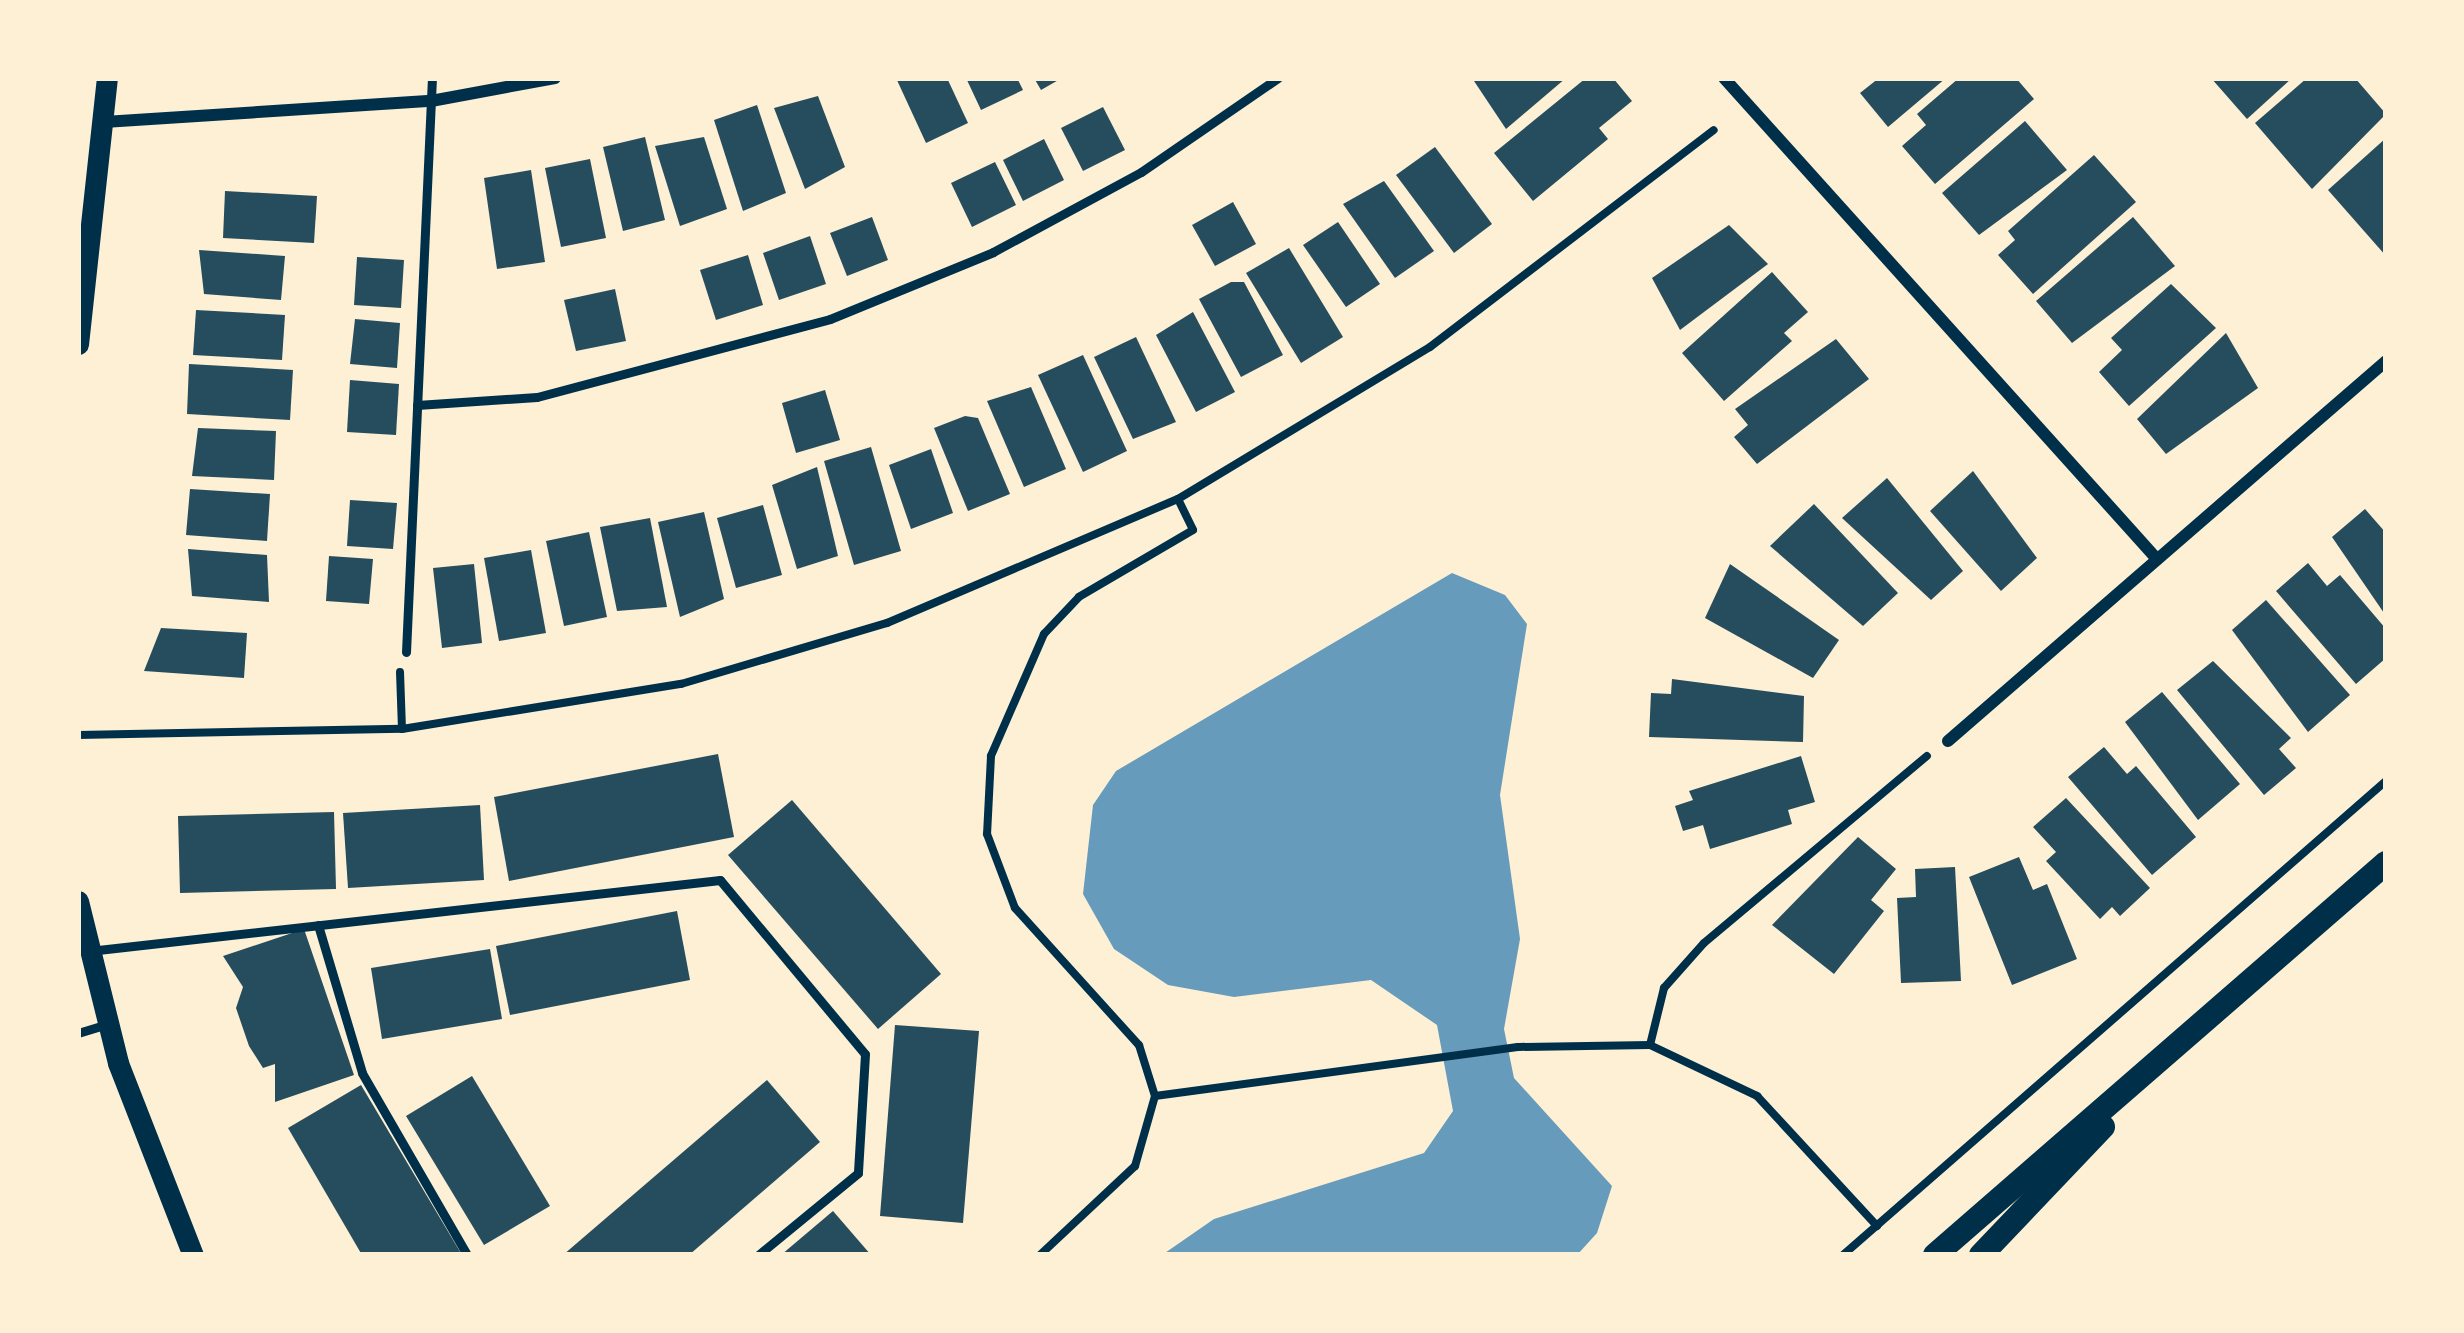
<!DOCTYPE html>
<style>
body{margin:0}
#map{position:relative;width:2464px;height:1333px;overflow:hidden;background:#fdf0d5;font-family:Mulish,sans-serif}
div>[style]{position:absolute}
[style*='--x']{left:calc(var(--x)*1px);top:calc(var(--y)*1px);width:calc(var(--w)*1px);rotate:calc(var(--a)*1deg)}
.water>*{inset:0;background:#669bbc}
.building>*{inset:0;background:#264d5e}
.path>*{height:8px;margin:-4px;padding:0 4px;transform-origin:4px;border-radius:4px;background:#003049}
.service>*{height:9px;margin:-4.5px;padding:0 4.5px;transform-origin:4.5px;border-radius:4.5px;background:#003049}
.minor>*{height:12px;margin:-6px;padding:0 6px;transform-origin:6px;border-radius:6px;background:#003049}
.tertiary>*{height:21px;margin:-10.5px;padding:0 10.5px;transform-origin:10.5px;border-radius:10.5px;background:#003049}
.secondary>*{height:24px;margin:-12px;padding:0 12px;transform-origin:12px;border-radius:12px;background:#003049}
span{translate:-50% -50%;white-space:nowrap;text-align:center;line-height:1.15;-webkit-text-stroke:12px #fdf0d5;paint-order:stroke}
.frame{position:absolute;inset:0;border:81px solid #fdf0d5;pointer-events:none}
</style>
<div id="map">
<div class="water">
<i style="clip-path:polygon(1452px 573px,1505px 595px,1527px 624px,1500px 795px,1520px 939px,1504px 1029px,1514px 1078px,1612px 1186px,1597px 1233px,1577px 1255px,1162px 1255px,1214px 1219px,1424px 1153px,1453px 1111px,1437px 1025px,1371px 980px,1234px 997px,1168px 985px,1114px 949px,1083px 894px,1093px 805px,1116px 771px)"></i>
</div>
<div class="building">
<i style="clip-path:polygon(896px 78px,947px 78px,968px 123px,926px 143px)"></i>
<i style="clip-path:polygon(966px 78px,1017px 78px,1023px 90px,981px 110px)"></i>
<i style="clip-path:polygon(1034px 78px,1062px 78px,1041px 90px)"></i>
<i style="clip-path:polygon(1472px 78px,1566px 78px,1506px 129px)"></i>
<i style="clip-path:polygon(1586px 78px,1613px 78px,1632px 101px,1599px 128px,1608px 139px,1533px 201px,1494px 153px)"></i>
<i style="clip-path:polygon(1879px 78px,1946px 78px,1888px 127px,1860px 93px)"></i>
<i style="clip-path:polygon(1959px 78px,2016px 78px,2034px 99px,1935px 184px,1902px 146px,1926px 125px,1917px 114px)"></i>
<i style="clip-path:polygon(2211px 78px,2292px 78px,2247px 119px)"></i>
<i style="clip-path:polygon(2307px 78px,2355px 78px,2386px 114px,2312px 189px,2255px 123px)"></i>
<i style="clip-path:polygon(818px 96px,845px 167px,805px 189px,774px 108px)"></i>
<i style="clip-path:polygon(757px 105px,786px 193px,743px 211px,714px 120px)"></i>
<i style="clip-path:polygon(1103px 107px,1125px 150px,1083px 171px,1061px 128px)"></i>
<i style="clip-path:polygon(2025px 121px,2067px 170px,1979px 235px,1942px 193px)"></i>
<i style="clip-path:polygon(645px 137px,665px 220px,623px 231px,603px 147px)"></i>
<i style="clip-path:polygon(704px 137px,727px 209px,680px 226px,655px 146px)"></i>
<i style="clip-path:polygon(2386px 138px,2386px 256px,2328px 190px)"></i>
<i style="clip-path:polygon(1044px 139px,1064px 180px,1023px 201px,1003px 160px)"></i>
<i style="clip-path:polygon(1435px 147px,1492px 224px,1454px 253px,1396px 175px)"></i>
<i style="clip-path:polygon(2094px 155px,2136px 202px,2033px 294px,1998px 255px,2015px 240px,2008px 231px)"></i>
<i style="clip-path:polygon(590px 159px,606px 238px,561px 247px,545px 168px)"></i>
<i style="clip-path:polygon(995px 162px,1016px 205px,972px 227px,951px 183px)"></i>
<i style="clip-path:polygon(531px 170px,545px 262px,497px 269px,484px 178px)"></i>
<i style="clip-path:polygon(1384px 181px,1434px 251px,1395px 278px,1343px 204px)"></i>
<i style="clip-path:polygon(225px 191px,317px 196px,314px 243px,223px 238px)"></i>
<i style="clip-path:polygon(1233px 202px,1256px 244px,1215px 266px,1192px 225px)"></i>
<i style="clip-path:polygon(872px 217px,888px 260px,847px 276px,830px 233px)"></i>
<i style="clip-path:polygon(2133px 217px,2175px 266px,2072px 343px,2036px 301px)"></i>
<i style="clip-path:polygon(1338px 222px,1380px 284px,1346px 307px,1303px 245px)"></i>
<i style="clip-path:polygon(1729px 225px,1768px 264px,1680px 330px,1652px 278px)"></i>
<i style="clip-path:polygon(810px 236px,826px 284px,779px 300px,763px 253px)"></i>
<i style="clip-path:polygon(1289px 248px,1343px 337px,1301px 363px,1246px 273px)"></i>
<i style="clip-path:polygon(199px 250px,285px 256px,281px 300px,204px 294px)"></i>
<i style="clip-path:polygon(748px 255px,763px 305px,716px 320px,700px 270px)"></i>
<i style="clip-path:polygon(357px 257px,404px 260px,401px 308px,354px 305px)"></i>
<i style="clip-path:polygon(1772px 272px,1808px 312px,1784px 333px,1792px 341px,1724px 401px,1682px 353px)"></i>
<i style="clip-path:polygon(1231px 282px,1244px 282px,1283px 355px,1241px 377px,1199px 299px)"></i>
<i style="clip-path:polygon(2171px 284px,2216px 328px,2129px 406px,2099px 372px,2122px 350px,2111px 338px)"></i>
<i style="clip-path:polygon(615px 289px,626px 341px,576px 351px,564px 300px)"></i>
<i style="clip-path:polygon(196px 310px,285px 315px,282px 360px,193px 355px)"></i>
<i style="clip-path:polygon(1193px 312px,1235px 392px,1196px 412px,1156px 335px)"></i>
<i style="clip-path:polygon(355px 319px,400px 323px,397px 368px,350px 364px)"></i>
<i style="clip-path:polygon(2226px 333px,2258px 388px,2166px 454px,2137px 419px)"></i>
<i style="clip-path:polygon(1136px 337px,1176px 422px,1133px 439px,1094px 357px)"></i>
<i style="clip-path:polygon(1836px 339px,1869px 379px,1757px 464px,1734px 437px,1748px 425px,1735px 409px)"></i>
<i style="clip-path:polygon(1083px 355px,1127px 451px,1083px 472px,1038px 375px)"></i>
<i style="clip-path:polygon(189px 364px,293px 370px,290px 420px,187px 414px)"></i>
<i style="clip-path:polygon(350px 380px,399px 384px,396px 435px,347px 432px)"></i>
<i style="clip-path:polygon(1031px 387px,1066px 469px,1024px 487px,987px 401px)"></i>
<i style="clip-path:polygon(825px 390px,840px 440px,796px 453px,782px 403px)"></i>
<i style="clip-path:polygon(965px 416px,978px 418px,1010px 494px,968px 511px,934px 428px)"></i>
<i style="clip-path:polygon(198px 428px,276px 431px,274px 480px,192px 476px)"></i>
<i style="clip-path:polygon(871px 447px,901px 551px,854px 565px,824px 461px)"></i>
<i style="clip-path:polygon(931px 449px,953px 513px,911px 529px,889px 465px)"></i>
<i style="clip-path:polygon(817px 467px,838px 556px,797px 569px,772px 485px)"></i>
<i style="clip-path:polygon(1973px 471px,2037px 558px,2001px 591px,1930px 511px)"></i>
<i style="clip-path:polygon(1887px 478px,1963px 571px,1931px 600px,1842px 518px)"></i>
<i style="clip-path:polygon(190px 489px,270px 494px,267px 541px,186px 535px)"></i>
<i style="clip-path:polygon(350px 500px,397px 503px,393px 549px,347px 546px)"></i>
<i style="clip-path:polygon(1814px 504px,1898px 593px,1863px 626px,1770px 546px)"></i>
<i style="clip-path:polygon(763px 505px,782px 575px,736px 588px,717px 518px)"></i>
<i style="clip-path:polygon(2365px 509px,2386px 533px,2386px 616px,2332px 537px)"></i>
<i style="clip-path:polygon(704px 512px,724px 599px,680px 617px,658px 522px)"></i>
<i style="clip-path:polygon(650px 518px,667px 607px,617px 611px,600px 527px)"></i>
<i style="clip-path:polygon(589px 532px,607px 617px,564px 626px,546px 541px)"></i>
<i style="clip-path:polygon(188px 549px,267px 555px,269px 602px,192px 596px)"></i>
<i style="clip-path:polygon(531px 550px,546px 633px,499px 641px,484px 558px)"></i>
<i style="clip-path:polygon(329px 556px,373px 559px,369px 604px,326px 601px)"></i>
<i style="clip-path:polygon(2308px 563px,2327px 586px,2340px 575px,2386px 629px,2386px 658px,2356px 684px,2276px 591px)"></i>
<i style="clip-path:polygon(474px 564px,482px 643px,442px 648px,433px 568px)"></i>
<i style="clip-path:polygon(1730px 564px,1839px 640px,1813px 678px,1705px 618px)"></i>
<i style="clip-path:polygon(2266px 600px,2350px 695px,2308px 732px,2232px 630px)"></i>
<i style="clip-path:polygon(161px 628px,247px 633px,244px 678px,144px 671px)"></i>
<i style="clip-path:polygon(2213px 661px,2291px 738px,2279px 749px,2296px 768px,2264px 795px,2177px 690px)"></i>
<i style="clip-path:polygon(1672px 679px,1804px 696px,1803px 742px,1649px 737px,1651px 693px,1671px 694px)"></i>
<i style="clip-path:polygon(2162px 692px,2240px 784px,2198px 820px,2125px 722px)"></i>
<i style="clip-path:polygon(2104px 747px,2127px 774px,2136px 766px,2196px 837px,2152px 875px,2068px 777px)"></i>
<i style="clip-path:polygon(718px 754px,734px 837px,509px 881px,494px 797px)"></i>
<i style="clip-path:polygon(1801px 756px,1815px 802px,1788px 810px,1792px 824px,1710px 849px,1703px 825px,1683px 831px,1675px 806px,1693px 800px,1689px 791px)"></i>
<i style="clip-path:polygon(2066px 798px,2150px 888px,2120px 916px,2112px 907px,2100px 919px,2046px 861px,2056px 852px,2033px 827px)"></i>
<i style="clip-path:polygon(792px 800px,941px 974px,878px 1029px,728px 855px)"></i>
<i style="clip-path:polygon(480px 805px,484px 880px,348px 888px,343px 813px)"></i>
<i style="clip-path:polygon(334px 812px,336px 889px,180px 893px,178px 816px)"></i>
<i style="clip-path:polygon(1858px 837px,1896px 869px,1871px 900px,1884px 911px,1834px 974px,1772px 925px)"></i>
<i style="clip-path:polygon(2019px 857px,2033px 890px,2047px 884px,2077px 959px,2012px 985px,1969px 877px)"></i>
<i style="clip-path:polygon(1955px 867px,1961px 981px,1901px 983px,1897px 898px,1916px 897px,1915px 869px)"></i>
<i style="clip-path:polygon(677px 911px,690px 980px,510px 1015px,496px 946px)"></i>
<i style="clip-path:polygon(304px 929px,354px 1075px,275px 1102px,275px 1064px,263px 1068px,249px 1046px,236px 1008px,243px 987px,223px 956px)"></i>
<i style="clip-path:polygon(490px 949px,502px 1019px,382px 1039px,371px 968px)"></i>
<i style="clip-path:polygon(895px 1025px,979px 1031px,963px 1223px,880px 1216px)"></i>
<i style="clip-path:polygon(472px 1076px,550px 1206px,484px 1245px,406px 1116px)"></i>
<i style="clip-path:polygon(767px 1080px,820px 1142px,689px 1255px,563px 1255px)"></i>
<i style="clip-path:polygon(361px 1085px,462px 1255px,362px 1255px,288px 1128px)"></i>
<i style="clip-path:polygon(833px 1211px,871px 1255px,781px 1255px)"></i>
</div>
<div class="path">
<i style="--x:1178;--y:499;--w:294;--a:-31.1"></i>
<i style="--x:1430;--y:347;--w:357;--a:-37.4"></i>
<i style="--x:400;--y:672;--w:57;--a:88"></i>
<i style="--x:78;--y:735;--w:324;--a:-1.1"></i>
<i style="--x:402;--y:729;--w:283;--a:-9.2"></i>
<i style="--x:681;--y:684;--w:215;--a:-16.5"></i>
<i style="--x:887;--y:623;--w:316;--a:-23.1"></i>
<i style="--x:1178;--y:499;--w:34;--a:64"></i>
<i style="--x:1193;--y:530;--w:132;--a:149.6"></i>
<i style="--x:1079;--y:597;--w:51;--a:133.4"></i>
<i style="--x:1044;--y:634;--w:133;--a:113.5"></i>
<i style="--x:991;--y:756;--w:78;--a:92.9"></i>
<i style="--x:987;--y:834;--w:79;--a:69.3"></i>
<i style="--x:1015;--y:908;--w:185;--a:47.9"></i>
<i style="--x:1139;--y:1045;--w:53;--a:72.6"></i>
<i style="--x:1155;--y:1096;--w:73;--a:105.9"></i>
<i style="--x:1135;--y:1166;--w:130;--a:136.9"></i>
<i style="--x:1650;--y:1045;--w:59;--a:-76.2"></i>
<i style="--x:1664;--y:988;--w:60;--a:-48.4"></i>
<i style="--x:1704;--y:943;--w:291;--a:-40"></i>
<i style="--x:1155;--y:1096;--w:366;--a:-7.7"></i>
<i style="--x:1518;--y:1047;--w:132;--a:-0.9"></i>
<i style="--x:1650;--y:1045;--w:119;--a:25.5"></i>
<i style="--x:1757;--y:1096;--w:177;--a:47.3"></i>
<i style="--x:1843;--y:1255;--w:721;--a:-41.12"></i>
</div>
<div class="service">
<i style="--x:417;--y:405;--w:120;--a:-3.8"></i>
<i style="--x:537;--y:397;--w:303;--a:-14.9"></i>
<i style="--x:830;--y:319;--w:176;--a:-22.3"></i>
<i style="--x:993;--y:252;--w:168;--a:-28.4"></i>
<i style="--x:1141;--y:172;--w:166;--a:-34.5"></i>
<i style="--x:406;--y:652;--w:575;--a:-87.41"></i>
<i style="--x:318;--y:925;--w:154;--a:73.4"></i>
<i style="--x:362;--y:1073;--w:210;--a:60"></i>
<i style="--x:89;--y:951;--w:635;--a:-6.42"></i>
<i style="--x:720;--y:880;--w:226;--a:50.2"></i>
<i style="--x:865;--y:1054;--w:119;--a:93.4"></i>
<i style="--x:858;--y:1173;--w:129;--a:140.6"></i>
<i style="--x:78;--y:1033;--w:30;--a:-17"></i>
</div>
<div class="minor">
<i style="--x:1724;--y:78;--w:646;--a:48.01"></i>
<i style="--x:104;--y:122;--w:328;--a:-3.7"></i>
<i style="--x:431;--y:101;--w:126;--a:-10.5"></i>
<i style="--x:1948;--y:741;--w:580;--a:-40.94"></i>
</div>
<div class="tertiary">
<i style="--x:78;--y:344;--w:268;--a:-83.8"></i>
<i style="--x:78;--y:901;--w:167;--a:76.1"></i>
<i style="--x:118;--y:1063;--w:206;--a:68.7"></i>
</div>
<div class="secondary">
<i style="--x:1935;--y:1255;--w:598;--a:-41"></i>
<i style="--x:1981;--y:1255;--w:177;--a:-46.4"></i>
</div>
<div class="frame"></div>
</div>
